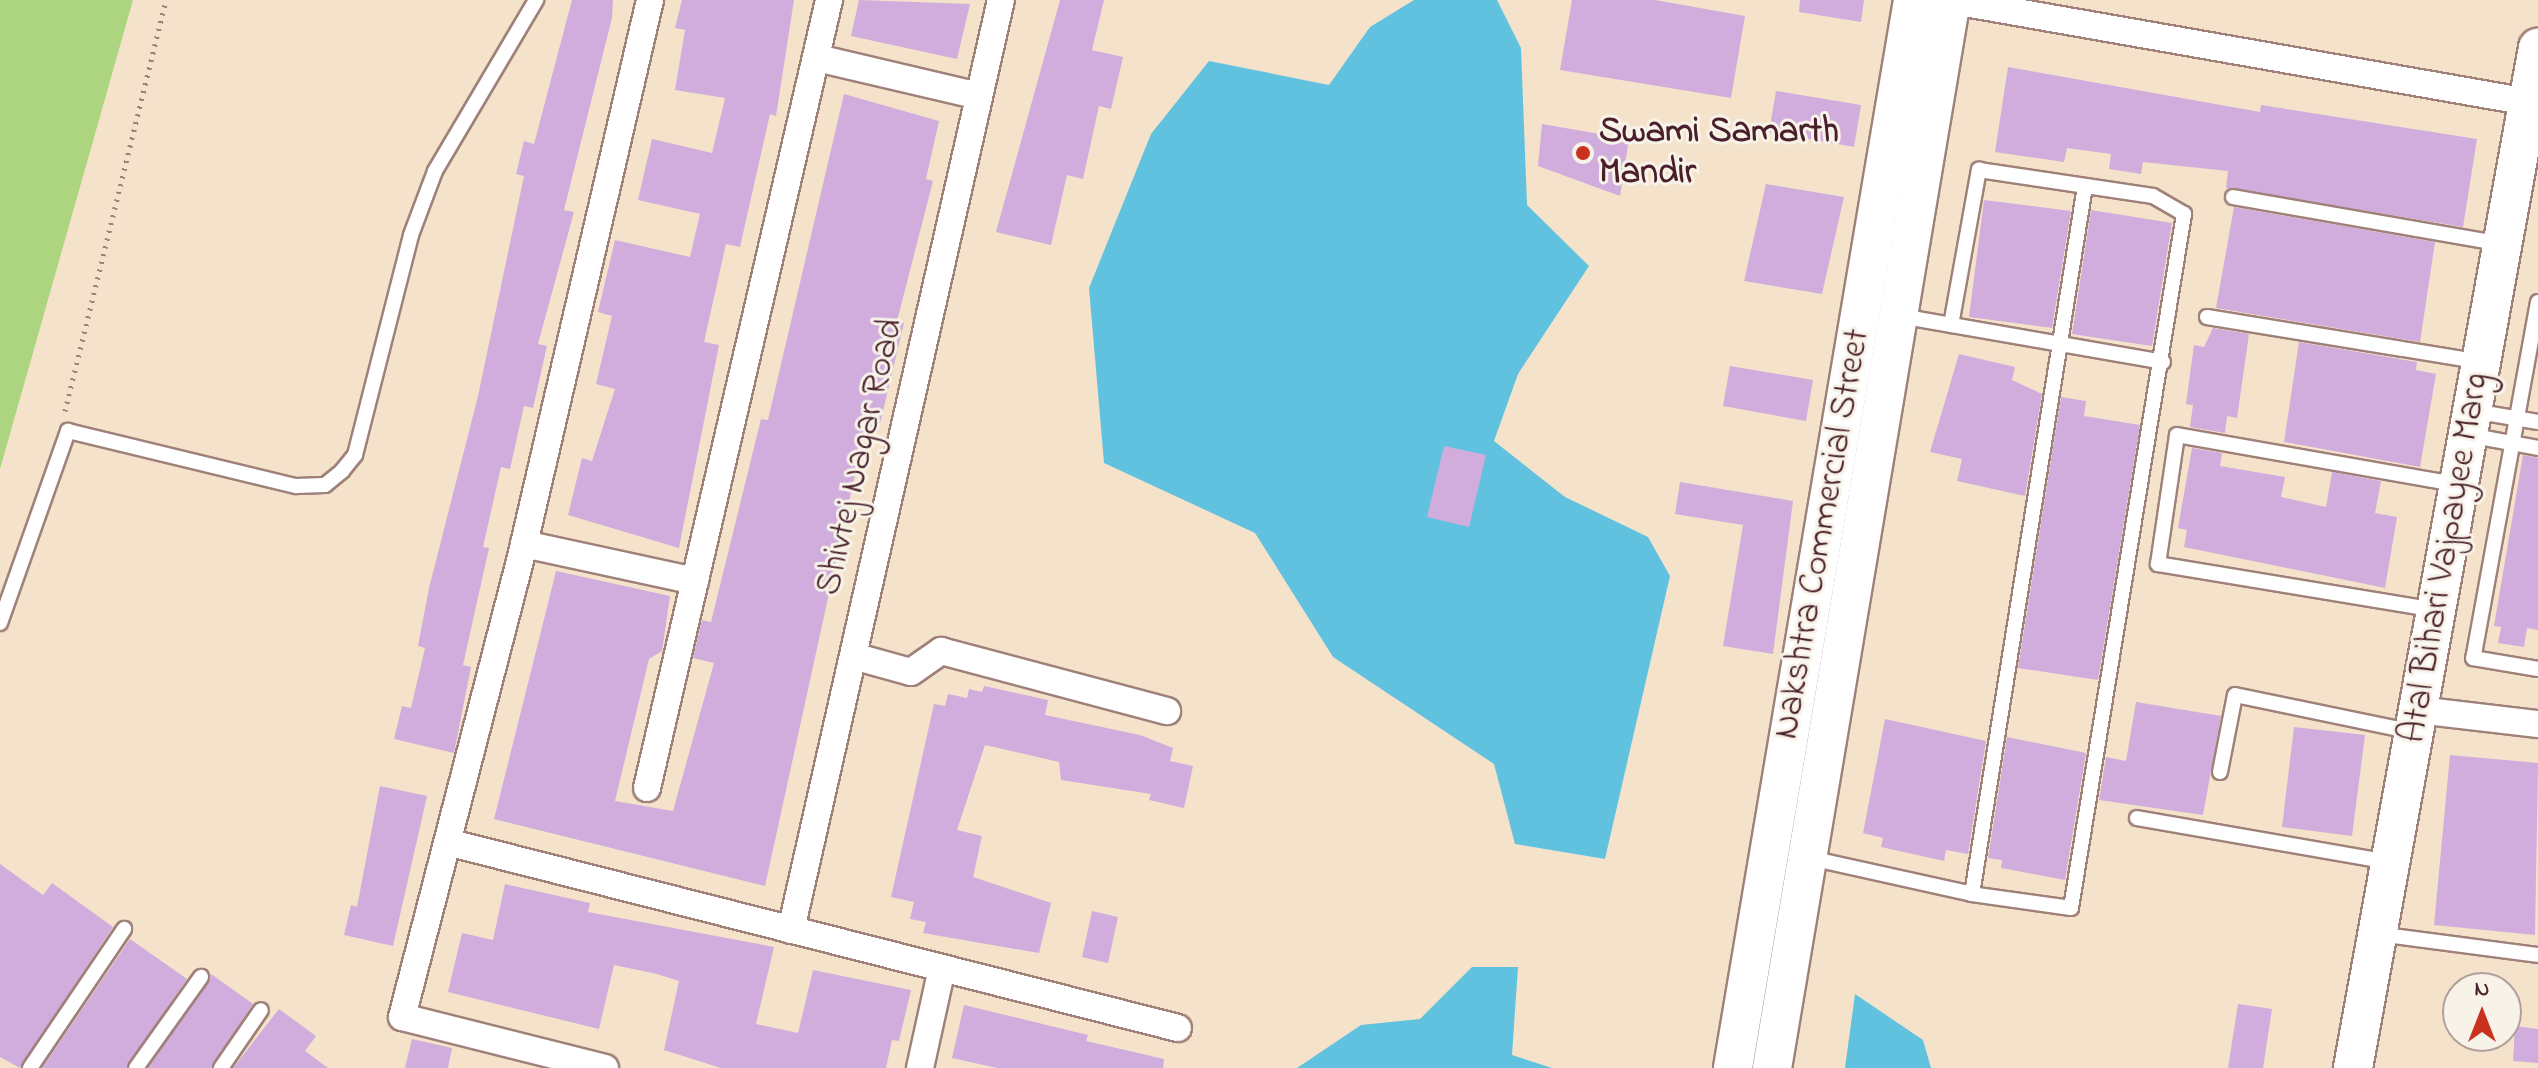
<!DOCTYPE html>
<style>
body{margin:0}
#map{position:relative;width:2538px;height:1068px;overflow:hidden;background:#f4e3ca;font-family:"Indie Flower",sans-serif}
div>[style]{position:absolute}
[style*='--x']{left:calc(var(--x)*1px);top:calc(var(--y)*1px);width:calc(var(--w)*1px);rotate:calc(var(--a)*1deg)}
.green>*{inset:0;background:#add47f}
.water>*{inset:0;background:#61c2df}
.building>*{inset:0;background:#d0addc}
.path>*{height:5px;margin-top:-2.5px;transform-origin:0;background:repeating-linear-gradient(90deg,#9f817a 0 2px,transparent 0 8px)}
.roads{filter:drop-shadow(2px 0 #9f817a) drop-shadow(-2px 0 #9f817a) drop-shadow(0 2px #9f817a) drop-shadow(0 -2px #9f817a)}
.lane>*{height:14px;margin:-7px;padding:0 7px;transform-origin:7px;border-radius:7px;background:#fff}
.street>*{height:26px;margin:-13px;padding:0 13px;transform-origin:13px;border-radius:13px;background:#fff}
.secondary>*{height:38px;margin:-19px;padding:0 19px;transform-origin:19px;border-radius:19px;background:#fff}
.dots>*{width:22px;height:22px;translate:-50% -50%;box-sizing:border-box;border:4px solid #f7f3e8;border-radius:50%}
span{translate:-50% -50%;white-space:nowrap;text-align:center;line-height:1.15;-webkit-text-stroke:6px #f7f3e8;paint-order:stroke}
.poi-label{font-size:36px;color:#4a1f2b;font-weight:700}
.left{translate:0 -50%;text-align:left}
.street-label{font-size:36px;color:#4a1f2b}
.north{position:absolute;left:2442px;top:972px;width:80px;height:80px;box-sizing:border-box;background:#f7f3e8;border:2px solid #b29e9c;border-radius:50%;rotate:0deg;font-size:22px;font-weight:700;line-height:32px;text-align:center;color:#4a1f2b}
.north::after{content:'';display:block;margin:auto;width:28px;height:36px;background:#c8321e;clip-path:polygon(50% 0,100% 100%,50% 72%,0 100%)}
</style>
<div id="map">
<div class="green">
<i style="clip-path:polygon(0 0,133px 0,0 469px)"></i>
</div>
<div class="water">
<i style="clip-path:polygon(1414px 0,1497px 0,1521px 48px,1527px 205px,1589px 266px,1518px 374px,1494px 441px,1565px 497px,1648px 537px,1670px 576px,1605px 859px,1515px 844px,1494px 764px,1333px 657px,1255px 533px,1104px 463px,1089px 288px,1151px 134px,1209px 61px,1329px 85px,1370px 27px)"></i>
<i style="clip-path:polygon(1472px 967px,1518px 967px,1512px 1055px,1552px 1068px,1297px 1068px,1361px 1025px,1420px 1019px)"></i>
<i style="clip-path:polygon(1855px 994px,1923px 1040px,1931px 1068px,1845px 1068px)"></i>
</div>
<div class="building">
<i style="clip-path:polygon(572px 0,613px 0,612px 18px,564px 210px,574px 212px,538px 344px,547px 346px,533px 408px,524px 406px,510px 469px,501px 467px,483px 547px,489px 548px,463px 665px,471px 667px,454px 753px,394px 739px,402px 706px,411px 708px,425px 648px,418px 646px,429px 588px,478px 396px,524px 176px,516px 174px,524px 141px,534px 144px)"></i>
<i style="clip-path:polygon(682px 0,794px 0,776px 116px,770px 114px,740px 247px,726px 244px,704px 342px,719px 345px,679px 548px,568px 515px,582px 458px,592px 461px,615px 389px,596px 384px,612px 316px,598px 312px,615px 240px,690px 257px,700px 214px,638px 200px,652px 139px,712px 153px,725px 98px,675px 90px,685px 30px,675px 28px)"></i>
<i style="clip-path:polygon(859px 0,970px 4px,957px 59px,851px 36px)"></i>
<i style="clip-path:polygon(1060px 0,1104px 0,1092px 50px,1123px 57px,1111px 109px,1099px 106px,1083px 179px,1067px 175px,1051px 245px,996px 232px)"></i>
<i style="clip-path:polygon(1572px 0,1655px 0,1745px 16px,1731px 98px,1560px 70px)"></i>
<i style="clip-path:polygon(1800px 0,1864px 0,1861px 22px,1799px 12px)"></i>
<i style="clip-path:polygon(2008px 67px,2260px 112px,2261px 105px,2477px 139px,2463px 227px,2226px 188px,2228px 171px,2143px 162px,2141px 174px,2109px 169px,2111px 154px,2067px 148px,2064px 162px,1995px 152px)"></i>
<i style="clip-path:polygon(1776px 91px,1861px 105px,1854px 147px,1769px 132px)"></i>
<i style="clip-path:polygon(844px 94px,939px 121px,926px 179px,933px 181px,897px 321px,904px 323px,878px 432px,865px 429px,765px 886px,494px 819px,556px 571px,670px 596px,662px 651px,649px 659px,615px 801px,673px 811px,714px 663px,693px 658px,702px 620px,711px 622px,761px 419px,768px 420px)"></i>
<i style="clip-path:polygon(1542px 124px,1629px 139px,1620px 196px,1538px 166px)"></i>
<i style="clip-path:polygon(1766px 184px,1844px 197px,1822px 294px,1744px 281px)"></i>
<i style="clip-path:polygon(1984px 200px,2071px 211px,2052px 328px,1969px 317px)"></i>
<i style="clip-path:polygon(2234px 207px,2435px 242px,2420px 342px,2216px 308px)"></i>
<i style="clip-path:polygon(2091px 210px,2172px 223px,2152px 346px,2072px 334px)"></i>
<i style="clip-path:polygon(2213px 328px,2249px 334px,2237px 418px,2227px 416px,2225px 433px,2190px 427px,2193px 405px,2186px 404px,2194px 345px,2204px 347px)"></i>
<i style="clip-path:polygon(2299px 342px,2417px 362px,2416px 370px,2436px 374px,2420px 467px,2284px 442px)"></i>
<i style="clip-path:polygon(1959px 354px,2015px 367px,2012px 380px,2042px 394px,2025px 496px,1957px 481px,1962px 459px,1930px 452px)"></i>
<i style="clip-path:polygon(1730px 366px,1813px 380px,1806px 421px,1723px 406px)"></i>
<i style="clip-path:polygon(2061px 397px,2086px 401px,2084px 416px,2140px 425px,2098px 680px,2018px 668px)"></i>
<i style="clip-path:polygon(1444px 446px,1486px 455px,1469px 527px,1427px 517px)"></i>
<i style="clip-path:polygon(2192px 448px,2222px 453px,2220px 466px,2285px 477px,2281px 497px,2326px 507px,2332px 472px,2381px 481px,2375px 513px,2397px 517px,2385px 588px,2184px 547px,2187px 530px,2178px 528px)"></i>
<i style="clip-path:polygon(2523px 455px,2538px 458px,2538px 630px,2527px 628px,2524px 647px,2498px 643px,2501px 627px,2494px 626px)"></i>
<i style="clip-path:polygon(1680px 482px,1793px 501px,1773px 654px,1723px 646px,1743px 525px,1675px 514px)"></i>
<i style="clip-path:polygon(984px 686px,1048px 700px,1045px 715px,1140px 735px,1173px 748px,1170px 761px,1193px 766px,1184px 808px,1149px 800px,1151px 794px,1061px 780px,1059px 762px,985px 745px,957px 830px,982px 836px,973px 877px,1051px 903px,1039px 953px,923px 933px,926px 922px,910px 919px,914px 902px,891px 897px,934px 704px,945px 706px,948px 694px,967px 698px,969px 689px,982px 692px)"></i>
<i style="clip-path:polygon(2136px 702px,2221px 716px,2203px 815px,2099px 800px,2106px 757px,2126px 761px)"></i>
<i style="clip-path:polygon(1885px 719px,1986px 741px,1968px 854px,1946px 850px,1944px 861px,1881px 847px,1883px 838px,1863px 833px)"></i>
<i style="clip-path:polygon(2294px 727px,2365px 735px,2352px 836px,2282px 827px)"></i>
<i style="clip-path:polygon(2007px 737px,2086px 753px,2065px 880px,2001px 868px,2002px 860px,1988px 858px)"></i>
<i style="clip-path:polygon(2450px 755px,2538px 763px,2535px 935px,2434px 925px)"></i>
<i style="clip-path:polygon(380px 786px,427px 796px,393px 946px,344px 935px,351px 905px,357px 907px)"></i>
<i style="clip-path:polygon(0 864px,43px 895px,52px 883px,113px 927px,20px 1068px,0 1057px)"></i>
<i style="clip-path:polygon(505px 884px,590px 903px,588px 912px,774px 947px,756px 1024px,798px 1033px,813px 970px,911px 990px,899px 1041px,892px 1040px,886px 1068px,721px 1068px,664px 1050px,679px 981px,657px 974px,614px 965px,599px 1029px,448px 992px,462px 933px,493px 940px)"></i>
<i style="clip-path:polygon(1092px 911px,1118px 917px,1108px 963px,1082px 957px)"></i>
<i style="clip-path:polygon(130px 939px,187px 979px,126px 1068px,42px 1068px)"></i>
<i style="clip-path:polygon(211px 974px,253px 1004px,211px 1068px,148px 1068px)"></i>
<i style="clip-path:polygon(2238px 1004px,2272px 1009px,2263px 1068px,2228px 1068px)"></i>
<i style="clip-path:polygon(964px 1005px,1088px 1035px,1086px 1041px,1164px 1059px,1163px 1068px,997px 1068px,952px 1058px)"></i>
<i style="clip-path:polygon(279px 1009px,316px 1036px,305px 1051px,328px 1068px,233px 1068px)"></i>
<i style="clip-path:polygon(2515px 1026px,2538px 1029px,2538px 1063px,2513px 1061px)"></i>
<i style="clip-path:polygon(412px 1039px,452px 1048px,448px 1068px,405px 1068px)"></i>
</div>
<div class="path">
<i style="--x:65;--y:411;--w:423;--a:-76.2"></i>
</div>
<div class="roads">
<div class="lane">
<i style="--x:2233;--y:197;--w:273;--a:9.9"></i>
<i style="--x:2538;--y:302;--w:362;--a:100.3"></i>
<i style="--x:2473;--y:658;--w:66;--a:9.6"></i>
<i style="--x:1900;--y:316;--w:267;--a:9.9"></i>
<i style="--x:2207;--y:317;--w:278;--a:9.3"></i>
<i style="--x:1951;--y:325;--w:158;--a:-79.8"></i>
<i style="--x:1979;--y:170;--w:176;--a:8.5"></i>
<i style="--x:2153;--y:196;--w:36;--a:30"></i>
<i style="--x:2184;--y:214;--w:703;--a:99.25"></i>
<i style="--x:2071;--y:908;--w:100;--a:-172"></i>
<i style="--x:2473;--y:411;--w:66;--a:9.6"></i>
<i style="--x:2468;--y:435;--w:71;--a:10.5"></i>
<i style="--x:2436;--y:610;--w:282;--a:-170.6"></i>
<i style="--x:2158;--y:564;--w:130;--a:-81.6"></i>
<i style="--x:2177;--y:435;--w:283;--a:10"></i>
<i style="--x:0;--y:623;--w:204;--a:-70.5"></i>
<i style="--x:68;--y:431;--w:235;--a:13.6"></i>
<i style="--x:296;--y:486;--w:29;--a:-2"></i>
<i style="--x:325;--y:485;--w:22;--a:-39"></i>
<i style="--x:342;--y:471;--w:21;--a:-51"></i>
<i style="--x:355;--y:455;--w:227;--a:-75.7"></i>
<i style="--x:411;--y:235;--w:68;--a:-69.4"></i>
<i style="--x:435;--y:171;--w:199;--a:-59.4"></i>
<i style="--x:2220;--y:772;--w:78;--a:-79"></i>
<i style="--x:2235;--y:695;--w:183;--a:11.7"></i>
<i style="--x:2137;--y:818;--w:257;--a:9.9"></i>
<i style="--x:1810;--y:858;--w:166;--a:12.5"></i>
<i style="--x:1972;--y:894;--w:717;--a:-80.93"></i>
<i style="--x:2378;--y:934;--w:161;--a:7.5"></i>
<i style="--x:30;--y:1068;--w:168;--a:-55.9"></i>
<i style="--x:136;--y:1068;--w:112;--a:-54.5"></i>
<i style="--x:221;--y:1068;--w:70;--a:-55.4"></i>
</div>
<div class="street">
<i style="--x:1948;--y:0;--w:589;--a:9.97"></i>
<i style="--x:817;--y:58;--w:166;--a:13.2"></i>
<i style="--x:524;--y:544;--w:175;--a:12.2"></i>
<i style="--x:853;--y:656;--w:60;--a:15.4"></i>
<i style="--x:911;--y:672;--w:37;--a:-35"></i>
<i style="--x:941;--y:651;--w:234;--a:14.9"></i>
<i style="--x:2418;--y:710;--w:121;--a:6.7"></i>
<i style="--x:647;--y:788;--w:809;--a:-76.99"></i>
<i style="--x:451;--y:843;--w:750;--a:14.28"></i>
<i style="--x:791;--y:930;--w:953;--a:-77.28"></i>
<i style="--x:605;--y:1068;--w:209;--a:-165.9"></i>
<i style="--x:402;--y:1017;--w:488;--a:-75.5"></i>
<i style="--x:524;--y:544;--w:558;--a:-76.96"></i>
<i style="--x:920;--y:1068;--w:102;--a:-77.6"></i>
</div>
<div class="secondary">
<i style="--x:1733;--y:1068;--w:1083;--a:-80.43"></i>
<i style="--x:1772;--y:1068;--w:1083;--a:-80.49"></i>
<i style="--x:2353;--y:1068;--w:1037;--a:-79.72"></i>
</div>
</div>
<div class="dots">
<i style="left:1583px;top:153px;background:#c8321e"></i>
</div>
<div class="poi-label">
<span class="left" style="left:1599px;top:153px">Swami Samarth<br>Mandir</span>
</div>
<div class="street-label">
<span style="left:861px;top:457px;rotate:-77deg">Shivtej Nagar Road</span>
<span style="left:1823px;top:534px;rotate:-80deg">Nakshtra Commercial Street</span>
<span style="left:2446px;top:558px;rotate:-80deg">Atal Bihari Vajpayee Marg</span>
</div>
<div class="north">N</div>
</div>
